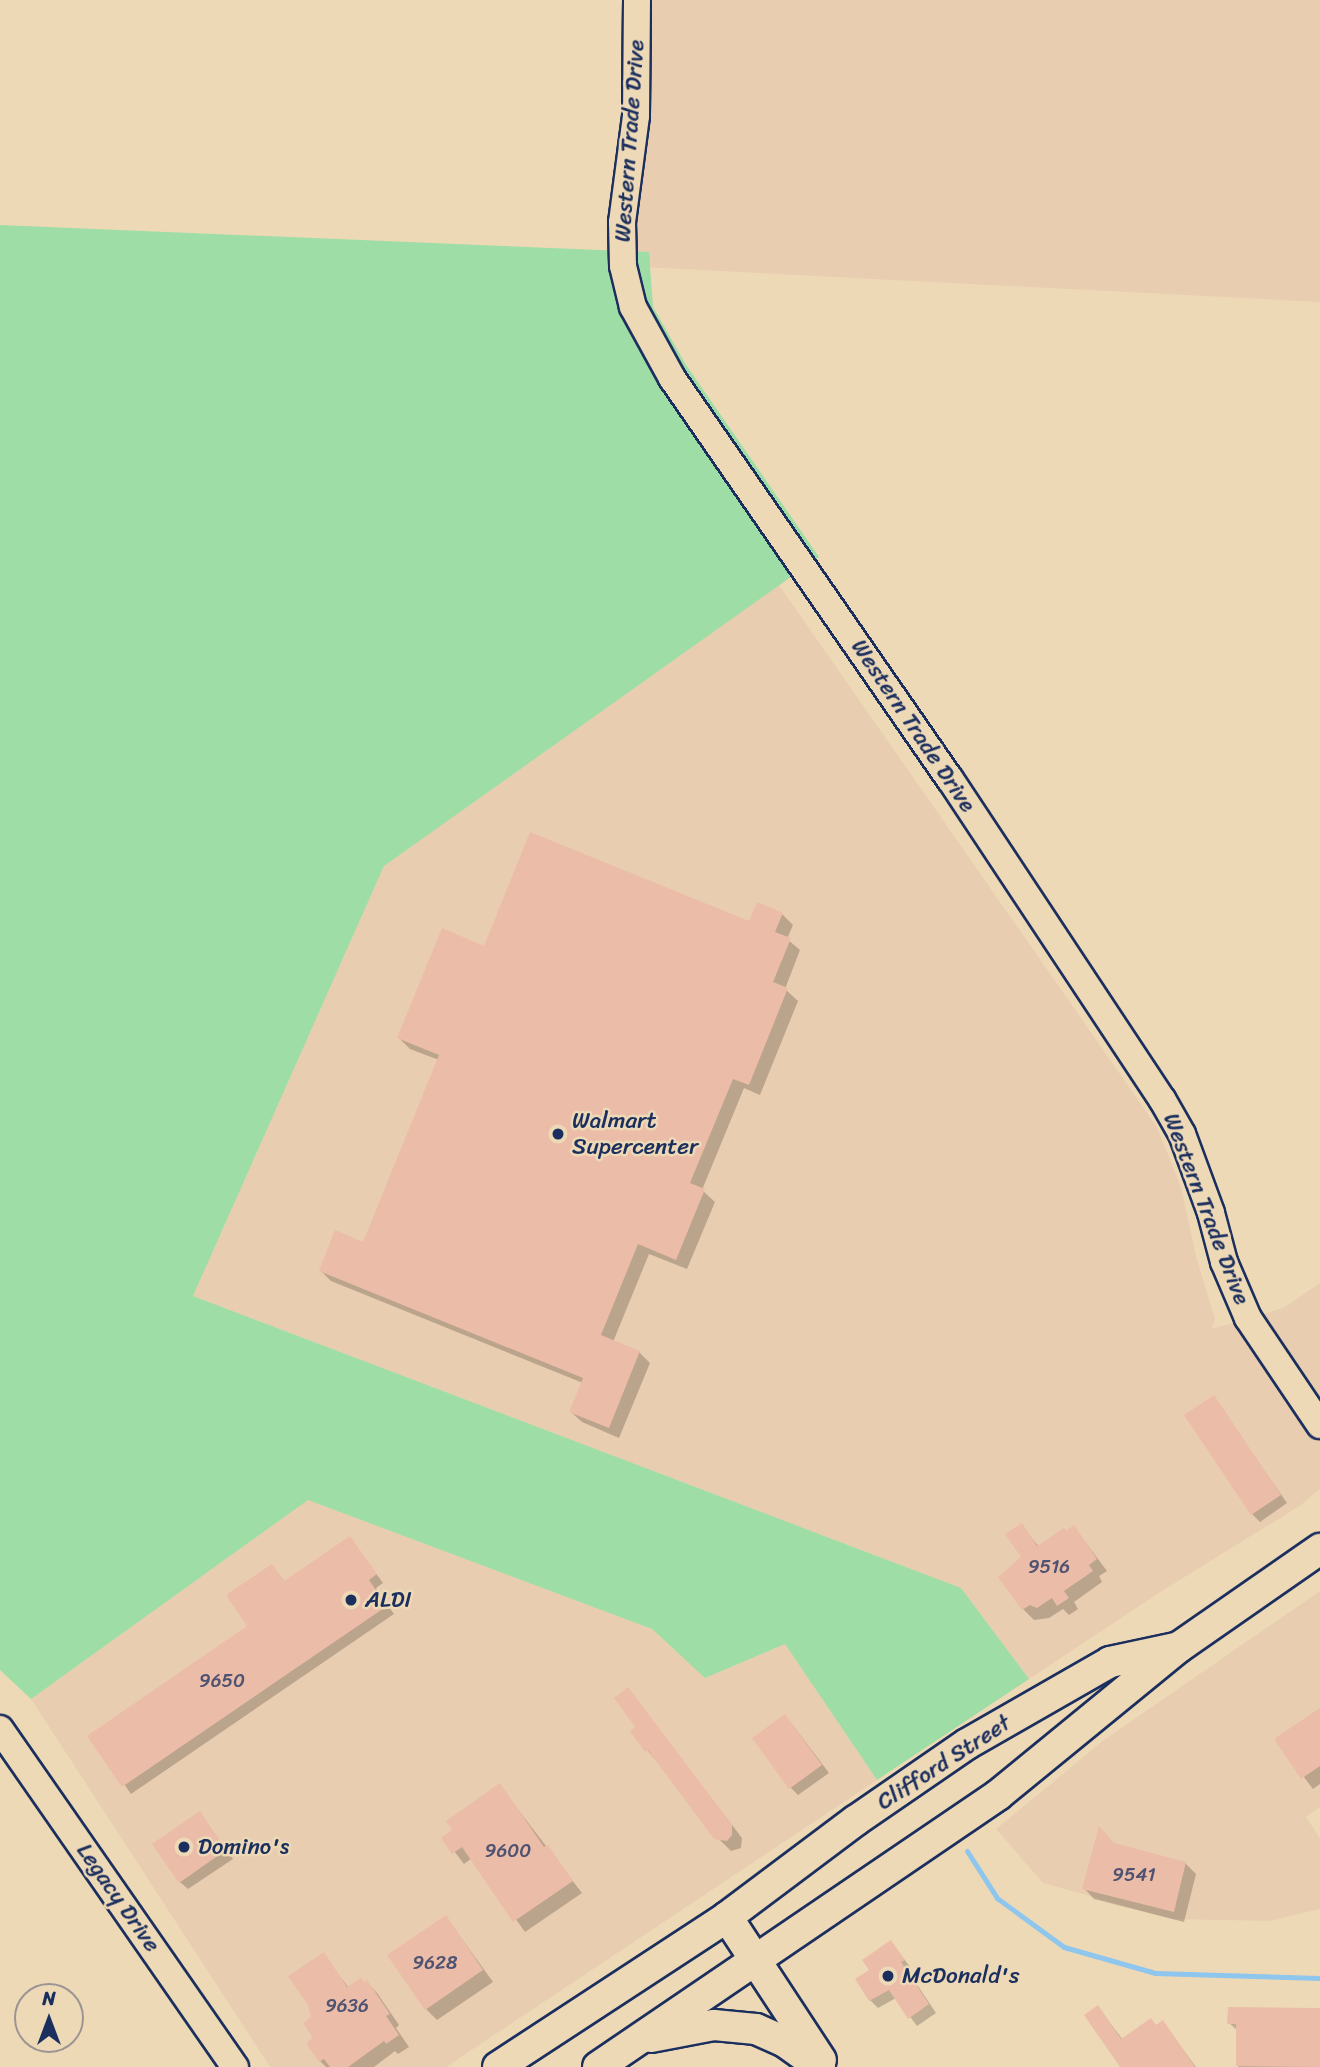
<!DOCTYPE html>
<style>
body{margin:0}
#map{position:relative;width:1320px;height:2067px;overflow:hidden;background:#eed9b7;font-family:Sriracha,sans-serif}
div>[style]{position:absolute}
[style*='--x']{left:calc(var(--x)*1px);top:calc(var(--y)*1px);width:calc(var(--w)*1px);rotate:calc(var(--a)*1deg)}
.built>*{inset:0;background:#e9cdb0}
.green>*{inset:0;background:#9edda5}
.shadow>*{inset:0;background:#0003}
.stream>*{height:5px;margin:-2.5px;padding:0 2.5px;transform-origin:2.5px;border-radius:2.5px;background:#8ec6ed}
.building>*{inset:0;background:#ebbca8}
.roads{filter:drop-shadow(2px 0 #1b2f5e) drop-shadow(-2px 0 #1b2f5e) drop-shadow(0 2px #1b2f5e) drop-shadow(0 -2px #1b2f5e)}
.secondary>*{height:26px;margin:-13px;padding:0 13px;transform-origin:13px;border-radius:13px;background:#eed9b7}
.primary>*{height:30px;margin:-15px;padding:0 15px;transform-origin:15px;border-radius:15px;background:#eed9b7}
.dots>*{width:19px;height:19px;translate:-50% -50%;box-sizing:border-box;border:4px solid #eed9b7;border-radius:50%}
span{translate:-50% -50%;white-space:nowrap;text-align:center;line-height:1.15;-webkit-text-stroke:5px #eed9b7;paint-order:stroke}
.number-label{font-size:19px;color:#4f5270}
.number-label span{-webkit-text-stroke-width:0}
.street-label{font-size:23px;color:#1b2f5e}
.poi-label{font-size:23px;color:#1b2f5e}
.left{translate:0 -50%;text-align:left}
.north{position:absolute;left:14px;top:1983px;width:70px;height:70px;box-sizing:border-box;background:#eed9b7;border:2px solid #9a9593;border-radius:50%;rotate:0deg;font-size:19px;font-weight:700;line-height:28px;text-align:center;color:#1b2f5e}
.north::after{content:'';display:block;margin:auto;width:24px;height:32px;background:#1b2f5e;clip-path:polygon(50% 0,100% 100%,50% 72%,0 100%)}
</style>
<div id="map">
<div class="built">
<i style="clip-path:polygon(628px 0,1320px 0,1320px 302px,623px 266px)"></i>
<i style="clip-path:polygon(779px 585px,1157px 1127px,1181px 1187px,1196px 1256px,1215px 1319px,1212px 1329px,1283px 1308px,1320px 1283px,1320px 1489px,1301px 1505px,1162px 1591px,1029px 1679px,961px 1588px,193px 1296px,384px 866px)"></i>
<i style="clip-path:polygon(308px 1500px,652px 1629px,705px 1678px,785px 1644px,877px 1780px,446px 2067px,270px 2067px,31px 1699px)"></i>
<i style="clip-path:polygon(1320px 1591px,1320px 1807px,1306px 1817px,1320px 1838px,1320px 1909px,1269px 1921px,1172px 1919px,1043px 1883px,996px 1829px,1104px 1740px)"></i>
</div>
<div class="green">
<i style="clip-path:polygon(0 225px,649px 252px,653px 307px,686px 365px,819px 557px,384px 866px,193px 1296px,961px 1588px,1029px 1679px,877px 1780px,785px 1644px,705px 1678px,652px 1629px,308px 1500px,31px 1699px,0 1670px)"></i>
</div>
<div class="shadow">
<i style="clip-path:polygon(782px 914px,793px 925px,787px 939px,800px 950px,785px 989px,798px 1001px,760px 1095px,744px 1088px,702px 1190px,715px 1202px,687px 1269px,649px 1254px,613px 1342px,639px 1352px,650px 1363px,619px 1438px,582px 1422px,571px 1412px,583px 1383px,331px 1281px,321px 1271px,364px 1244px,439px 1060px,410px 1049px,399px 1038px,485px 948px,750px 923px)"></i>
<i style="clip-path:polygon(1213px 1397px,1287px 1503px,1260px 1522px,1252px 1514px)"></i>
<i style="clip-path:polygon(1021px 1525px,1039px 1547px,1074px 1527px,1107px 1571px,1099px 1576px,1102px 1582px,1074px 1602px,1078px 1609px,1069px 1615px,1063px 1609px,1049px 1618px,1034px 1620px,1023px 1609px)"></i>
<i style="clip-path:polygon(350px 1538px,383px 1583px,376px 1588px,394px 1614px,131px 1794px,90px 1736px,250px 1627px,272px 1566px,285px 1582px)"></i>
<i style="clip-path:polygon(628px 1690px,742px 1838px,741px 1848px,731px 1851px,720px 1840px,632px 1731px,637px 1727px)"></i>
<i style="clip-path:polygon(1320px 1710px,1320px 1784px,1313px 1789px,1276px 1740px)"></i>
<i style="clip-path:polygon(792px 1724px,829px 1773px,798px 1795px,791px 1788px)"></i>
<i style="clip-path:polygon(500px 1786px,582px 1893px,525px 1932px,472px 1858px,464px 1864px,444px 1838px)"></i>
<i style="clip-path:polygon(200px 1814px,233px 1859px,188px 1889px,180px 1882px)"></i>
<i style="clip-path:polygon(1115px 1845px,1185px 1863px,1196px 1874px,1184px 1922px,1094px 1899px,1084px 1888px)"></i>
<i style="clip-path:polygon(446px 1917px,493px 1982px,437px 2020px,426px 2009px)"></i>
<i style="clip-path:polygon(891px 1942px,911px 1968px,908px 1971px,936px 2013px,917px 2026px,896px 1998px,878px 2008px,870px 2000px,872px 1970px)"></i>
<i style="clip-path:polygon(323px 1955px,349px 1988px,367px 1982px,377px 1993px,399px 2025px,396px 2028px,409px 2047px,398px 2054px,395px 2051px,374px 2067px,326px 2067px,320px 2061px,313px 2018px)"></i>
<i style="clip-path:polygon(1098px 2007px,1123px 2040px,1163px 2022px,1196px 2067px,1122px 2067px)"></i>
<i style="clip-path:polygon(1320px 2010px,1320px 2067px,1238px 2067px,1238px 2031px,1229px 2023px)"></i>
</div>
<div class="stream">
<i style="--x:967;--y:1851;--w:56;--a:57.4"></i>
<i style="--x:997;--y:1898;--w:83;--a:36.2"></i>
<i style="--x:1064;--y:1947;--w:95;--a:15.9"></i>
<i style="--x:1155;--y:1973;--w:165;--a:1.7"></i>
</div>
<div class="building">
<i style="clip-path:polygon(530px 832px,749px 921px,757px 902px,783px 913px,775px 932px,791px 938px,773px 982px,788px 988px,749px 1085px,733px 1079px,690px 1183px,705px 1189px,676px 1260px,638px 1244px,601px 1335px,640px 1351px,609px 1428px,569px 1412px,583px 1378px,319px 1271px,335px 1230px,363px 1242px,439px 1055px,397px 1038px,442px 928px,484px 946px)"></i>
<i style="clip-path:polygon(1214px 1395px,1281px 1495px,1251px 1515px,1184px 1415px)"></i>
<i style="clip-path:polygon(1022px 1523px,1037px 1546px,1064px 1528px,1066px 1531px,1074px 1525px,1097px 1559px,1089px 1565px,1093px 1571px,1064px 1591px,1069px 1598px,1057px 1606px,1052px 1598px,1037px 1608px,1030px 1605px,1022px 1610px,998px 1577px,1021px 1557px,1005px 1534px)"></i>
<i style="clip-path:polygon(350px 1536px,377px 1574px,369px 1580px,387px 1606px,122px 1787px,87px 1736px,247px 1626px,226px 1595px,272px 1564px,284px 1581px)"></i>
<i style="clip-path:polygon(628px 1687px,732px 1825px,732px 1835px,727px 1841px,714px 1839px,648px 1750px,645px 1752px,630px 1731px,635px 1727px,614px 1698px)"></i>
<i style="clip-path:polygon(1320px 1708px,1320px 1766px,1301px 1779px,1274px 1739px)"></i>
<i style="clip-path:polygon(785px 1714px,822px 1765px,789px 1789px,752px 1738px)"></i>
<i style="clip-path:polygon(500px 1783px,544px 1847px,548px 1845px,573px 1881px,513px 1922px,462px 1847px,452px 1854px,441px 1838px,452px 1830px,446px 1821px)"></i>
<i style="clip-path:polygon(200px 1811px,226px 1850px,179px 1883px,152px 1844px)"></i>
<i style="clip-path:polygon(1099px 1826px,1114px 1843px,1186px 1862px,1174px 1912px,1082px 1889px)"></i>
<i style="clip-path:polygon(446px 1915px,483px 1970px,425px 2010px,387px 1955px)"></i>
<i style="clip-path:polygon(891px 1940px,905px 1960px,901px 1962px,929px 2004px,908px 2019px,889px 1990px,869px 2001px,855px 1979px,869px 1970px,862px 1960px)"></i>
<i style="clip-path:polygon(324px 1952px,347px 1987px,361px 1978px,364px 1982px,367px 1980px,390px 2014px,386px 2016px,399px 2035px,386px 2044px,384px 2041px,348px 2067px,330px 2067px,324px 2059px,319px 2062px,306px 2043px,313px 2038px,303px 2023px,311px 2017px,308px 2005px,288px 1976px)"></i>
<i style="clip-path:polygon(1098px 2005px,1121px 2039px,1151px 2018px,1156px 2025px,1163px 2020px,1195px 2067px,1120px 2067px,1084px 2015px)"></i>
<i style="clip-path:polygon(1228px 2007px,1320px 2008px,1320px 2067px,1236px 2066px,1236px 2024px,1227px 2024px)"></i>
</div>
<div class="roads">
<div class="secondary">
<i style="--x:637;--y:0;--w:116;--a:90.5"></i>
<i style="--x:636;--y:116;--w:107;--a:97.5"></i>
<i style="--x:622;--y:222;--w:44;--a:88.7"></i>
<i style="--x:623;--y:266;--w:42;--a:76.3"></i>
<i style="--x:633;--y:307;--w:81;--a:61.2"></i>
<i style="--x:672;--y:378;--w:488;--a:55.3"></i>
<i style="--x:950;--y:779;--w:384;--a:56.5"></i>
<i style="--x:1162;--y:1099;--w:40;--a:60.3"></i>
<i style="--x:1182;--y:1134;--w:84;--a:69.8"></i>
<i style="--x:1211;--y:1213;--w:51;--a:75.1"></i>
<i style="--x:1224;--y:1262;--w:61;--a:66.8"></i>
<i style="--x:1248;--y:1318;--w:129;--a:56.1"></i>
<i style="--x:0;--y:1729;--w:412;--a:55.2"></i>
</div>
<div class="primary">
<i style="--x:727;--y:1917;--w:171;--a:56.7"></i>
<i style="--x:651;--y:2037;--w:64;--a:-10.8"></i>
<i style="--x:714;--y:2025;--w:42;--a:5.4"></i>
<i style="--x:756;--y:2029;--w:32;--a:24"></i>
<i style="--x:785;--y:2042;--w:43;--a:35.5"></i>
<i style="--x:498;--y:2067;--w:274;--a:-33.2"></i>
<i style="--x:727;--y:1917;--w:160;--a:-36.9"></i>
<i style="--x:855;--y:1821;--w:136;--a:-34.5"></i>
<i style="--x:967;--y:1744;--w:165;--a:-29.8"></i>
<i style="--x:1110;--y:1662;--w:66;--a:-12.2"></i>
<i style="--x:598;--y:2067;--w:484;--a:-34.2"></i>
<i style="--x:998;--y:1795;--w:234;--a:-39.3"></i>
<i style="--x:1179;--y:1647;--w:172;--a:-34.8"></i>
</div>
</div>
<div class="dots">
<i style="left:558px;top:1134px;background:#1b2f5e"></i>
<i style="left:351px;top:1600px;background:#1b2f5e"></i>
<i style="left:184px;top:1847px;background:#1b2f5e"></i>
<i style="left:888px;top:1976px;background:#1b2f5e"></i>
</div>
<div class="number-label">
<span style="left:1049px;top:1567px">9516</span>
<span style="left:222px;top:1681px">9650</span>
<span style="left:508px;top:1851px">9600</span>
<span style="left:1134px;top:1875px">9541</span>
<span style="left:435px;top:1963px">9628</span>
<span style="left:347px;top:2006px">9636</span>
</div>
<div class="street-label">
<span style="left:630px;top:141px;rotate:-86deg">Western Trade Drive</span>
<span style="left:913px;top:726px;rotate:56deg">Western Trade Drive</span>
<span style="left:1206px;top:1209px;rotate:69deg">Western Trade Drive</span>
<span style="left:944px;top:1763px;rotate:-33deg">Clifford Street</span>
<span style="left:118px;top:1898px;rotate:55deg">Legacy Drive</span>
</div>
<div class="poi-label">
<span class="left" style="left:572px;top:1134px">Walmart<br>Supercenter</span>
<span class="left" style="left:365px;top:1600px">ALDI</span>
<span class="left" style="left:198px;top:1847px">Domino's</span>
<span class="left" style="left:902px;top:1976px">McDonald's</span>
</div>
<div class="north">N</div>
</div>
